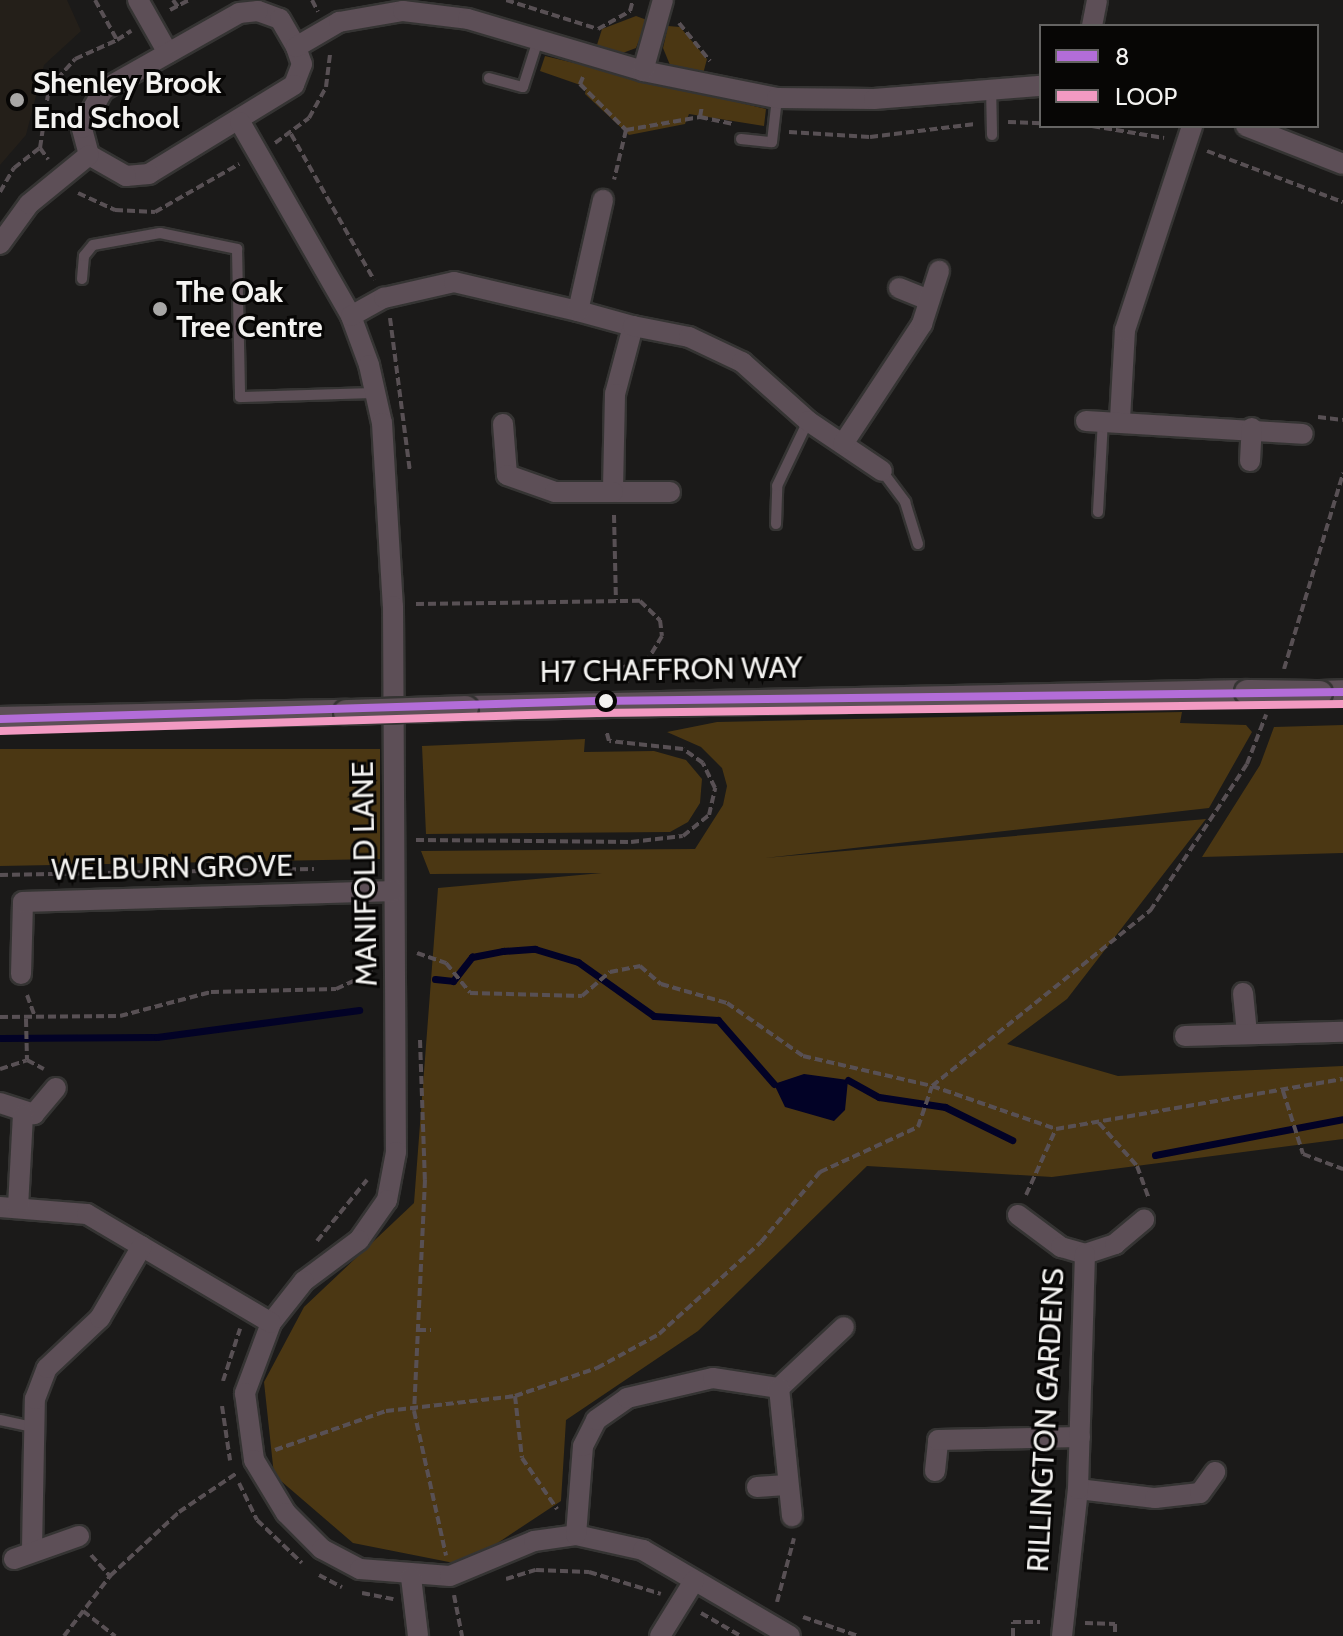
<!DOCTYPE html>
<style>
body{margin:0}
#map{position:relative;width:1343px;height:1636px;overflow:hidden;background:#1b1a19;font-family:Cabin,sans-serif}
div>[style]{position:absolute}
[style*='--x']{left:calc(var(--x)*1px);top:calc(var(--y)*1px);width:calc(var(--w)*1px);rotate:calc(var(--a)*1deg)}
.built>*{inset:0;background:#241f19}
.green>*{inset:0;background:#4b3713}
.water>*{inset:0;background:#020226}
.stream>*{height:7px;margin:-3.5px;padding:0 3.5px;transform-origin:3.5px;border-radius:3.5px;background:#020226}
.path>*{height:4px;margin-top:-2px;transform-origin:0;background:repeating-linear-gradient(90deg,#585054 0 8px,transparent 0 12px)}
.roads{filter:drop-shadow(2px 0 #353433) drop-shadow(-2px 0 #353433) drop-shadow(0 2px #353433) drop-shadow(0 -2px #353433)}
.service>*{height:10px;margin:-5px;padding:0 5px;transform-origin:5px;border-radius:5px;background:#5d4f57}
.minor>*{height:20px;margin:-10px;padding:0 10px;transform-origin:10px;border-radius:10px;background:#5d4f57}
.tertiary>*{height:24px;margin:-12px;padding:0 12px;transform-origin:12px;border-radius:12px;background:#5d4f57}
.bridges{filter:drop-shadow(2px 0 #353433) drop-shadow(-2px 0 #353433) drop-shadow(0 2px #353433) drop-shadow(0 -2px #353433)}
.tertiary-bridge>*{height:24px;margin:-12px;padding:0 12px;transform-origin:12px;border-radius:12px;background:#5d4f57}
.bus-1>*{height:8px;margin:-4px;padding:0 4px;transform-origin:4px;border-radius:4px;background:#b36dd8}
.bus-2>*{height:8px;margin:-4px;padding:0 4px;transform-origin:4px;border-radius:4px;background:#f29ac2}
.dots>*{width:22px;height:22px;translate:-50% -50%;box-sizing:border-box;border:4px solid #070605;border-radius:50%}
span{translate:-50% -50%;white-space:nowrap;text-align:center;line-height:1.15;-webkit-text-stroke:6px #070605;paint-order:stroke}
.poi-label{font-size:30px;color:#f3f2f0;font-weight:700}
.left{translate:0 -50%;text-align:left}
.street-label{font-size:30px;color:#f3f2f0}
.legend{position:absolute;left:1039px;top:24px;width:280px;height:104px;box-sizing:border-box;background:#070605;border:2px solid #656463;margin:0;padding:10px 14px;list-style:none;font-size:24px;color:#f3f2f0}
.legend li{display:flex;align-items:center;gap:16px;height:40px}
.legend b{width:40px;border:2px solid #656463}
</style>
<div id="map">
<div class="built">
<i style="clip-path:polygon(0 0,67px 0,81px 31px,44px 65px,26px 135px,0 165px)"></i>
</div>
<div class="green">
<i style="clip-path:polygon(636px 16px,647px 20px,636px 48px,620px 54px,596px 48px,602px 29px)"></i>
<i style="clip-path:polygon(668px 26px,680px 27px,707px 59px,703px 74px,670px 65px,663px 48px)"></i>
<i style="clip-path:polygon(545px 56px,766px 109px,764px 126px,689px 114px,685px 124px,629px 135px,585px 94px,586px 87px,540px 71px)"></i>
<i style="clip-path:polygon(1182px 712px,1180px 723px,1246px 725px,1252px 732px,1209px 808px,765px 858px,1206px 819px,1067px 999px,1007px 1044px,1118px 1076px,1343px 1066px,1343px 1139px,1052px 1177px,867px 1166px,698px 1331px,566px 1420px,561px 1501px,464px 1565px,353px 1543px,274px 1475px,264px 1382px,304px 1307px,414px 1203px,438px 888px,602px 873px,430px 874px,421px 851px,695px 849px,723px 805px,727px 786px,722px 768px,701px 747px,667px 732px,717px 722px)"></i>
<i style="clip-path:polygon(1343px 725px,1343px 853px,1202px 857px,1260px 765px,1274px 727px)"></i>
<i style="clip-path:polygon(585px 739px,584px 752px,654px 751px,686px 760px,702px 779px,700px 803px,688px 822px,670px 832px,426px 834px,422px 746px)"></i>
<i style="clip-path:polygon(0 749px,380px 749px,380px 859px,0 866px)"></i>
</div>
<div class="water">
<i style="clip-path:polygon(804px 1074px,848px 1080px,845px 1110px,834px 1121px,785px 1107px,774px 1084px)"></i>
</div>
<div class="stream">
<i style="--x:435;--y:979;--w:18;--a:6"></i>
<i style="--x:453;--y:981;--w:31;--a:-52"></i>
<i style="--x:472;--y:957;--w:32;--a:-11"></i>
<i style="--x:503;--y:951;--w:32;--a:-4"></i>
<i style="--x:535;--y:949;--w:45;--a:16.8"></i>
<i style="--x:578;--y:962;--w:93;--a:35.4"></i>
<i style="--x:654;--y:1016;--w:64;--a:3.6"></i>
<i style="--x:718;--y:1020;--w:85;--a:48.8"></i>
<i style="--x:0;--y:1038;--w:157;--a:-0.4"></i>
<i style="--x:157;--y:1037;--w:204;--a:-7.6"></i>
<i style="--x:848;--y:1080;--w:35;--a:29"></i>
<i style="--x:879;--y:1097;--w:67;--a:8.6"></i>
<i style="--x:945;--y:1107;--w:75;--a:26.2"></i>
<i style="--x:1155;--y:1155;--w:191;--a:-10.8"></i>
</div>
<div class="path">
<i style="--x:95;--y:0;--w:46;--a:61.2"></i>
<i style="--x:117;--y:40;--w:17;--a:-33"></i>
<i style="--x:173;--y:0;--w:9;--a:54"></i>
<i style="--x:312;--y:0;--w:13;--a:63"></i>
<i style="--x:506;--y:0;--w:96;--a:17.5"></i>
<i style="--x:598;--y:29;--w:37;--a:-29"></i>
<i style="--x:630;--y:11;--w:11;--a:-75"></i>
<i style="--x:170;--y:10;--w:21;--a:-28"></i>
<i style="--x:679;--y:23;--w:49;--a:50.8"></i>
<i style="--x:583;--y:77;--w:8;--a:113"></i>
<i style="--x:580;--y:84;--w:65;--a:45"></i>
<i style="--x:626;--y:130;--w:51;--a:103.5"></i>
<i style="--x:700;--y:117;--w:34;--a:12"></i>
<i style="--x:1008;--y:122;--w:33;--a:2"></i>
<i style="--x:1092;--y:126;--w:73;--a:9.5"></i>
<i style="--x:626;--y:130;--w:75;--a:-10"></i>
<i style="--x:700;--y:117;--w:11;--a:-80"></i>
<i style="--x:789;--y:132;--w:81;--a:3.5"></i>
<i style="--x:870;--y:137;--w:106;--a:-7.1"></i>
<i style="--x:291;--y:134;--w:168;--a:60.4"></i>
<i style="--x:275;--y:143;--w:42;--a:-36.3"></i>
<i style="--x:309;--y:118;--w:35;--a:-61"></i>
<i style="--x:326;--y:87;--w:33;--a:-83"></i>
<i style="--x:40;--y:148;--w:14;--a:54"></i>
<i style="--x:1207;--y:151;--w:145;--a:20.6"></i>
<i style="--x:0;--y:192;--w:28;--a:-60"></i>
<i style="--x:14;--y:168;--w:33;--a:-38"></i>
<i style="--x:40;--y:148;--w:61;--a:-81.5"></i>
<i style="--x:49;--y:88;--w:39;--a:-48"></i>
<i style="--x:75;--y:59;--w:46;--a:-24.3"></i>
<i style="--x:78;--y:193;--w:41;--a:24.7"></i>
<i style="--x:115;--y:210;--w:40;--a:2.9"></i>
<i style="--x:155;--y:212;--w:97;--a:-29.7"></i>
<i style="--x:390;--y:318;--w:154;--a:82.6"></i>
<i style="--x:1318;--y:417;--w:25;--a:7"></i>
<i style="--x:614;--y:515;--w:85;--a:88.7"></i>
<i style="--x:416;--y:604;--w:224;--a:-0.8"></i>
<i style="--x:640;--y:601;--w:28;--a:44"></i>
<i style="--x:660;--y:620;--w:16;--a:83"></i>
<i style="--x:662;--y:636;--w:27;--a:121"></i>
<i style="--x:648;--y:659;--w:24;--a:165"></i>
<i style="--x:625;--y:665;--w:18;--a:84"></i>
<i style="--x:1284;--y:669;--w:205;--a:-73.2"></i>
<i style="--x:416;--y:840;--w:215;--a:0.5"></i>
<i style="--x:631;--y:842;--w:52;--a:-6.6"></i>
<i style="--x:683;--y:836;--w:33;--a:-39"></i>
<i style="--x:709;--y:815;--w:28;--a:-77"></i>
<i style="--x:715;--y:788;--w:28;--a:-116"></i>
<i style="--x:703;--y:763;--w:24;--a:-145"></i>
<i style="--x:683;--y:749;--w:74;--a:-173.8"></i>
<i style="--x:609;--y:741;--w:11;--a:-105"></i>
<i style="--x:0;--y:875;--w:314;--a:-1.1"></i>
<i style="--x:417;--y:953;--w:31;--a:19"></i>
<i style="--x:446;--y:963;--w:38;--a:51"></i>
<i style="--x:470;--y:993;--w:112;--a:1.5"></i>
<i style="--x:582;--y:996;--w:37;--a:-41"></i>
<i style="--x:610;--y:972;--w:31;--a:-11"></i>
<i style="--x:640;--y:966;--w:28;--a:41"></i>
<i style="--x:661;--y:984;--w:69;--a:16.1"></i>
<i style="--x:727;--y:1003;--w:93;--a:34.9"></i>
<i style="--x:803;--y:1056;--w:132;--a:13.1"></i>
<i style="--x:932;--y:1086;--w:131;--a:19.1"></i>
<i style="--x:1056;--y:1129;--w:291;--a:-9.9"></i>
<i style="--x:27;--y:995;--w:23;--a:70"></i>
<i style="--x:0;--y:1017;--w:120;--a:-0.5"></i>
<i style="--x:120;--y:1016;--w:94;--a:-14.8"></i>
<i style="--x:211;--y:992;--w:125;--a:-1.4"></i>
<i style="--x:336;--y:989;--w:41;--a:-24.7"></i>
<i style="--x:26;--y:1019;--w:41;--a:88.6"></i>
<i style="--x:420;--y:1040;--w:140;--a:88"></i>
<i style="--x:425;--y:1180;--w:231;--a:92.7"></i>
<i style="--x:414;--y:1411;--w:148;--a:77.5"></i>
<i style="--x:0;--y:1069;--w:28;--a:-18"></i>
<i style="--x:27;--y:1060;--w:19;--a:28"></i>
<i style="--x:1283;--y:1091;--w:66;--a:72.4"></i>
<i style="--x:1303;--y:1154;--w:43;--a:20.6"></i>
<i style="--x:1099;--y:1123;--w:57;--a:48.5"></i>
<i style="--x:1137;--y:1166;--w:35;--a:70"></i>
<i style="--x:1026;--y:1195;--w:72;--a:-65.6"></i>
<i style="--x:317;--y:1241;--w:79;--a:-50.7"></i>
<i style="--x:418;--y:1330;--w:13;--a:0"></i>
<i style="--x:223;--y:1381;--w:55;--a:-71.9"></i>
<i style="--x:515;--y:1396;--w:62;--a:83.6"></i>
<i style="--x:522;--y:1458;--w:62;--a:55.5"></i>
<i style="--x:222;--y:1406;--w:55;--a:81.6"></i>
<i style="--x:275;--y:1450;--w:118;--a:-19.4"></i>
<i style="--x:386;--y:1411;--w:130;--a:-6.6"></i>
<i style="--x:515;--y:1396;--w:87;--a:-18.9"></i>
<i style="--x:597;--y:1368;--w:71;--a:-28.7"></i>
<i style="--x:659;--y:1334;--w:137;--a:-42"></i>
<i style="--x:761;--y:1242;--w:92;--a:-49.9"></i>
<i style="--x:820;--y:1172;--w:108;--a:-24.7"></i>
<i style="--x:918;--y:1127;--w:43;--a:-71.1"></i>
<i style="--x:932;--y:1086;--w:280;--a:-38.8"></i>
<i style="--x:1150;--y:911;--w:176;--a:-56.6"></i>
<i style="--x:1247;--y:764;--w:53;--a:-68.8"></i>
<i style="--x:239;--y:1483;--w:41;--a:64.1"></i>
<i style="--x:257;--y:1520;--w:62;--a:43.7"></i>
<i style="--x:91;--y:1555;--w:28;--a:48"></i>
<i style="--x:319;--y:1575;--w:26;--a:28"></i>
<i style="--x:506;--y:1579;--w:31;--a:-17"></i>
<i style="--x:536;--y:1570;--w:53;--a:2.2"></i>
<i style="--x:589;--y:1572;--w:75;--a:17"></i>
<i style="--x:362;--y:1593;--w:32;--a:11"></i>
<i style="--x:454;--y:1595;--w:42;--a:79"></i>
<i style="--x:777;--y:1602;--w:66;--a:-75.1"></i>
<i style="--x:83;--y:1611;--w:41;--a:38"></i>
<i style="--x:701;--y:1613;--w:44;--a:30.1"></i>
<i style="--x:803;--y:1617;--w:58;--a:19.1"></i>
<i style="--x:1085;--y:1623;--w:30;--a:2"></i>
<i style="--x:1115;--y:1624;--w:12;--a:90"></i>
<i style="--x:64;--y:1636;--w:76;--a:-52.5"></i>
<i style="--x:110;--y:1576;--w:94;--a:-42.8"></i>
<i style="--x:179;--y:1512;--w:70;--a:-33.9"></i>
<i style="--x:1013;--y:1636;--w:14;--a:-90"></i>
<i style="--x:1013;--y:1622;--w:27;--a:0"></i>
</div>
<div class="roads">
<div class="service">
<i style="--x:489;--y:78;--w:35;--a:15"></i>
<i style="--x:523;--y:87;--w:49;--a:-72.3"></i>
<i style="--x:991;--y:86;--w:49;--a:88.8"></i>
<i style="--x:741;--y:139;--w:31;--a:6"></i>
<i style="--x:772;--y:142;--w:44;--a:-83.5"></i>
<i style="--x:82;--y:279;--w:23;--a:-85"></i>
<i style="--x:84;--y:256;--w:14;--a:-51"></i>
<i style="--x:93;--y:245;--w:68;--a:-10.2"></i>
<i style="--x:160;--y:233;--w:79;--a:11.7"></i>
<i style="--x:237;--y:249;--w:148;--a:88.8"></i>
<i style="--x:240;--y:397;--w:136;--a:-1.7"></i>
<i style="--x:882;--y:471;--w:39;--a:53"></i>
<i style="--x:905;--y:502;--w:44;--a:72.8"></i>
<i style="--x:1098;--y:512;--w:91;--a:-86.9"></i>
<i style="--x:776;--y:524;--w:38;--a:-88"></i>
<i style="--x:777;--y:486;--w:72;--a:-64.5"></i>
<i style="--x:0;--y:1420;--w:34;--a:12"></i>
</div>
<div class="minor">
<i style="--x:138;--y:0;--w:61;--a:60.5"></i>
<i style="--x:258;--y:11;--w:23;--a:20"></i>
<i style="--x:280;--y:19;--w:32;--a:60"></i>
<i style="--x:296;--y:47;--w:18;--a:71"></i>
<i style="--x:302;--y:64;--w:22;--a:111"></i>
<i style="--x:294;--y:85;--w:170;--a:148.5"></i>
<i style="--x:149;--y:174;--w:23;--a:175"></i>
<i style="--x:126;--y:176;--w:43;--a:-150.4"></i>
<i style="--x:89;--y:155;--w:28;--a:-105"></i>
<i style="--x:82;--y:128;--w:43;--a:-61.1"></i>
<i style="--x:103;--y:90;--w:156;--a:-29.5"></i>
<i style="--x:239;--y:13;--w:19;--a:-6"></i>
<i style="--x:1092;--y:26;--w:26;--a:-79"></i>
<i style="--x:296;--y:47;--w:50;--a:-30.2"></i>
<i style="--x:339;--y:22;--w:65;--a:-9.8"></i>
<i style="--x:403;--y:11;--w:65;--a:7"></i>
<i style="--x:468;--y:19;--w:183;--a:16.5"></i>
<i style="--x:643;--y:71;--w:137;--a:11.4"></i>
<i style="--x:777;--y:98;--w:97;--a:0.6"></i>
<i style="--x:874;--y:99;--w:168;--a:-4.5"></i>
<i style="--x:643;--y:71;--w:74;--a:-74.3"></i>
<i style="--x:240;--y:122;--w:224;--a:60.2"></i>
<i style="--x:351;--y:316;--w:52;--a:69.8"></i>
<i style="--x:369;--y:365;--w:59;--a:77.4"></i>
<i style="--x:382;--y:423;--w:183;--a:86.6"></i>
<i style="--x:393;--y:606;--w:546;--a:89.69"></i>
<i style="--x:396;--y:1152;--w:49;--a:100.6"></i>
<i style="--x:387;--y:1200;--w:49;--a:125"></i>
<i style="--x:359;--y:1240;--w:69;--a:143.3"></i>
<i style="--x:304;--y:1281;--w:53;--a:128.2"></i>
<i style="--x:271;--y:1323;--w:75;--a:110.4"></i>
<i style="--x:245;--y:1393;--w:68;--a:82.3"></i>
<i style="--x:254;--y:1460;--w:62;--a:58.9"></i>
<i style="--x:286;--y:1513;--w:51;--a:45"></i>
<i style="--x:322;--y:1549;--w:43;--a:27.8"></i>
<i style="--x:360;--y:1569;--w:90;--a:4.4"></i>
<i style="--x:450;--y:1576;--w:91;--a:-22.6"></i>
<i style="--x:534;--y:1541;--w:42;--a:-8.1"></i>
<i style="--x:576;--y:1535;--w:69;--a:12.6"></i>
<i style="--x:643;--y:1550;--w:170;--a:30.3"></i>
<i style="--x:1246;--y:126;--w:104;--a:21.4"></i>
<i style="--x:0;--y:244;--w:49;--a:-54.1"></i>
<i style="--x:29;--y:204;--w:77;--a:-39.2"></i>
<i style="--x:899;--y:288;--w:31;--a:22"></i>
<i style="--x:578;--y:311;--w:57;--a:15.3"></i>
<i style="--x:633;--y:326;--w:70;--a:104.8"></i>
<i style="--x:615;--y:394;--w:98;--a:91.2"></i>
<i style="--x:613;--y:492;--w:57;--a:0"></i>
<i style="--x:351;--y:316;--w:38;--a:-29"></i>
<i style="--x:384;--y:298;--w:72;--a:-12.9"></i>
<i style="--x:454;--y:282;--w:127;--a:13.2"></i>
<i style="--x:578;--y:311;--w:114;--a:-77.3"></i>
<i style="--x:633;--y:326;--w:57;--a:11.1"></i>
<i style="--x:689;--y:337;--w:59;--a:25.3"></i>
<i style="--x:742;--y:362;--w:89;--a:41.8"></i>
<i style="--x:808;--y:421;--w:89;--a:34"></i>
<i style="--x:1120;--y:419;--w:89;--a:-86.8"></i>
<i style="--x:1125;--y:330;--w:215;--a:-71.8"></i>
<i style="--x:1086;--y:421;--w:217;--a:3.4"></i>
<i style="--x:503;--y:424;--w:51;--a:85.5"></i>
<i style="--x:507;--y:475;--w:51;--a:19.5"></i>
<i style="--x:555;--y:492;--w:58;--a:0"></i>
<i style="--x:843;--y:444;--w:144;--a:-56.6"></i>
<i style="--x:922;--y:324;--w:56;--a:-72.2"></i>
<i style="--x:1250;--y:461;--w:33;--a:-87"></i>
<i style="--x:21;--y:974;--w:72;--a:-88.4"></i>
<i style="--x:23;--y:902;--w:371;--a:-1.7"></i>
<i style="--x:1243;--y:993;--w:41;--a:84.4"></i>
<i style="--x:1185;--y:1036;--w:158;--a:-1.5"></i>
<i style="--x:0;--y:1103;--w:36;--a:18"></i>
<i style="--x:34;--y:1114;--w:34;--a:-50"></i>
<i style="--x:0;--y:1207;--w:87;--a:4.6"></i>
<i style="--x:87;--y:1214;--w:214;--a:30.6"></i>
<i style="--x:18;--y:1207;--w:92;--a:-86.9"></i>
<i style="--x:1018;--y:1215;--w:54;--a:36.7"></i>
<i style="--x:1061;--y:1247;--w:25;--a:16"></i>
<i style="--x:1085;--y:1254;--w:32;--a:-18"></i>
<i style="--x:1115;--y:1244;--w:38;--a:-40"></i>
<i style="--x:779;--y:1388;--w:89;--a:-43.2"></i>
<i style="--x:935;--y:1471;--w:31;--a:-84"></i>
<i style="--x:938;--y:1440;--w:142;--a:-1.2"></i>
<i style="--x:757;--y:1487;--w:29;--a:-4"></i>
<i style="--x:1078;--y:1489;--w:78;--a:6.7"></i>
<i style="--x:1155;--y:1498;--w:45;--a:-6.3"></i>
<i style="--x:1200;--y:1493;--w:26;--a:-54"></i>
<i style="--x:576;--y:1535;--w:89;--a:-85.5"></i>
<i style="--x:583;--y:1446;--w:29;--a:-63"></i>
<i style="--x:596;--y:1420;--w:38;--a:-35"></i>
<i style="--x:627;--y:1398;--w:88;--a:-13.1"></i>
<i style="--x:713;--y:1378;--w:67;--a:8.6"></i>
<i style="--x:779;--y:1388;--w:129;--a:84.2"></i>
<i style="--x:32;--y:1549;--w:150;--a:-88.9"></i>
<i style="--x:35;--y:1399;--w:33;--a:-69"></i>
<i style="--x:47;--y:1368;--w:73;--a:-43.3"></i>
<i style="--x:100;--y:1318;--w:83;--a:-59.7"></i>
<i style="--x:14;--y:1559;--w:69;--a:-19.5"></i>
<i style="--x:411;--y:1577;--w:59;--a:83.2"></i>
<i style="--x:660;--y:1636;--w:65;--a:-58.3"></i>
<i style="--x:1062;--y:1636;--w:148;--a:-83.8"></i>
<i style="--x:1078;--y:1489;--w:235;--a:-88.3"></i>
</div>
<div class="tertiary">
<i style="--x:1320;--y:693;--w:23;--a:-2"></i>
<i style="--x:466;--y:708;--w:781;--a:-1.17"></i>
<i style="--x:0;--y:719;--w:346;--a:-1.2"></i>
</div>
</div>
<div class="bridges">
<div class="tertiary-bridge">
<i style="--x:1247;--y:692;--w:73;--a:0.8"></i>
<i style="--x:346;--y:712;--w:120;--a:-1.9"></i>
</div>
</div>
<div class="bus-1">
<i style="--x:0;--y:719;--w:597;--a:-1.73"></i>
<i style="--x:597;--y:701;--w:746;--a:-0.69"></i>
</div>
<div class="bus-2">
<i style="--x:0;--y:731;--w:597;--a:-1.73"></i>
<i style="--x:597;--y:713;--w:746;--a:-0.69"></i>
</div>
<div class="dots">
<i style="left:17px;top:100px;background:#a7a6a5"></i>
<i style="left:160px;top:309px;background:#a7a6a5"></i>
<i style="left:606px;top:701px;background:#f3f2f0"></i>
</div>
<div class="poi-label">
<span class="left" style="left:33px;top:100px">Shenley Brook<br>End School</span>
<span class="left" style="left:176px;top:309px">The Oak<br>Tree Centre</span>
</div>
<div class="street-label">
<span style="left:671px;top:670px;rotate:-1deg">H7 CHAFFRON WAY</span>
<span style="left:172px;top:868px;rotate:-1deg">WELBURN GROVE</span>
<span style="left:365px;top:874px;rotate:-91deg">MANIFOLD LANE</span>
<span style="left:1046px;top:1420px;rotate:-87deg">RILLINGTON GARDENS</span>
</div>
<ul class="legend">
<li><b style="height:10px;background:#b36dd8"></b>8</li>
<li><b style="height:10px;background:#f29ac2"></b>LOOP</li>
</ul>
</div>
